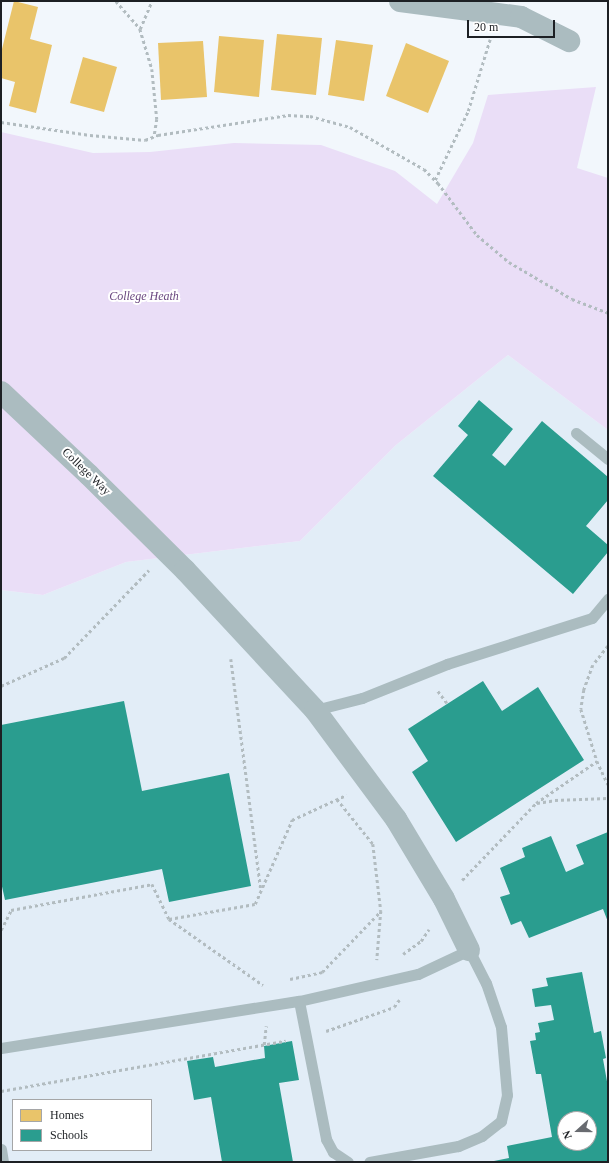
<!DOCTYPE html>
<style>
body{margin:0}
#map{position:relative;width:609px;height:1163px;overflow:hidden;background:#f2f7fc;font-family:Georgia,serif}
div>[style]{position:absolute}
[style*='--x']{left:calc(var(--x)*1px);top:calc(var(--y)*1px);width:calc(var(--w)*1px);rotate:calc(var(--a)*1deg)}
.built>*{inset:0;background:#e2edf7}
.green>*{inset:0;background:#eadef7}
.homes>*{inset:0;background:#e9c46a}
.schools>*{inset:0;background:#2a9d8f}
.path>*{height:2.5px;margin-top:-1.25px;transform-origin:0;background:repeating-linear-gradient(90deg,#b2bcc0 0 3px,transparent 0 6px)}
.service>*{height:11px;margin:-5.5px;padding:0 5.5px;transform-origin:5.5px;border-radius:5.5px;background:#abbcc0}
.minor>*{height:22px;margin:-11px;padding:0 11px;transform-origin:11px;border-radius:11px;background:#abbcc0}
span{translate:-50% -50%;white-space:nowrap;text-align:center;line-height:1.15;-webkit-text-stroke:4px #fff;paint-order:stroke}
.park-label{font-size:12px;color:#69467f;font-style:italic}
.street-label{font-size:12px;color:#1d2024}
.frame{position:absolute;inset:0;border:2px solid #1d2024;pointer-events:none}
.legend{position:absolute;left:12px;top:1099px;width:140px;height:52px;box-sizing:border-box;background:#fff;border:1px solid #a5a6a7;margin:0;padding:5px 7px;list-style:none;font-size:12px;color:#1d2024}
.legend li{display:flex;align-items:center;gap:8px;height:20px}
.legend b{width:20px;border:1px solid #a5a6a7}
.north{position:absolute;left:557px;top:1111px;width:40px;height:40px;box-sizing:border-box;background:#fff;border:1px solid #a5a6a7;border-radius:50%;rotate:249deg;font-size:11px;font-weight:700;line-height:16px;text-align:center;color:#1d2024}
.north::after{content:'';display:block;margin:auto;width:14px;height:18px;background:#686b70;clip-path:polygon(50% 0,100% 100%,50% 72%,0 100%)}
.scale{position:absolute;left:467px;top:20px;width:88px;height:18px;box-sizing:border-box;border:2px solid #1d2024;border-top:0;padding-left:5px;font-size:12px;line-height:14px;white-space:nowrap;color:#1d2024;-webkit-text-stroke:3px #fff;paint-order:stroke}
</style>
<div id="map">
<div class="built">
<i style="clip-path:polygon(evenodd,508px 355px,608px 430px,608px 1162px,1px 1162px,1px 590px,43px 595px,126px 562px,300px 541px,396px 445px,508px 355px,13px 1100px,151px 1100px,151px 1150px,13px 1150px,13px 1100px,508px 355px,565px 1119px,589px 1119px,589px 1143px,565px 1143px,565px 1119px)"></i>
</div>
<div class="green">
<i style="clip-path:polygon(596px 87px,577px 168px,608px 178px,608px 430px,508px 355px,396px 445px,300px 541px,126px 562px,43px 595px,1px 590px,1px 132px,93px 153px,150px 152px,234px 143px,321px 145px,395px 171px,437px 204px,473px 143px,488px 95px)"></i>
</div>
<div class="homes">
<i style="clip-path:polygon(14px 1px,38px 7px,30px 39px,52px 45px,36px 113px,9px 106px,15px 82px,1px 78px,1px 53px)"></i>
<i style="clip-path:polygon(277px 34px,322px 38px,316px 95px,271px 90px)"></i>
<i style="clip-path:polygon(219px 36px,264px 40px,259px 97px,214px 92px)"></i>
<i style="clip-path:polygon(336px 40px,373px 45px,364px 101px,328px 95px)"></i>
<i style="clip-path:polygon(203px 41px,207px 97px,161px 100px,158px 43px)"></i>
<i style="clip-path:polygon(406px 43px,449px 61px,428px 113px,386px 96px)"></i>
<i style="clip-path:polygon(83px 57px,117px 67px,104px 112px,70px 103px)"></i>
</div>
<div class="schools">
<i style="clip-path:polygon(479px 400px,513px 429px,492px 455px,505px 466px,542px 421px,608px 477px,608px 500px,586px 526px,608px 545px,608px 552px,573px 594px,433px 476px,468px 435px,458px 426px)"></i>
<i style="clip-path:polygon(483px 681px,502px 711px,538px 687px,584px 760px,456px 842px,412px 772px,428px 761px,408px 729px)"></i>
<i style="clip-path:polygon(124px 701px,142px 791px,229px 773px,251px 886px,169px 902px,162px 869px,5px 900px,1px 882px,1px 725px)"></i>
<i style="clip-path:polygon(608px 832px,608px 922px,603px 909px,529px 938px,521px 921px,511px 925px,500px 897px,510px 894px,500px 868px,525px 857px,522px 848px,551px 836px,566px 872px,584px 864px,576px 845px)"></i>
<i style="clip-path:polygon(evenodd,582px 972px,594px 1033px,601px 1031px,606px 1058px,603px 1059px,608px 1087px,608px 1162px,489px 1162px,509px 1158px,507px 1146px,552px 1137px,541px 1074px,536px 1074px,530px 1041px,536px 1040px,535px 1033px,540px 1032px,538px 1023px,554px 1020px,551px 1005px,535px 1007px,532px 989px,548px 986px,546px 978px,582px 972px,565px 1119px,589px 1119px,589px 1143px,565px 1143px,565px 1119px)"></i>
<i style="clip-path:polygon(292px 1041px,299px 1080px,279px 1083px,293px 1162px,222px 1162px,211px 1097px,194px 1100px,187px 1061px,213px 1057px,215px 1067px,265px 1058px,264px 1046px)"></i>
</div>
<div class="path">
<i style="--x:116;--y:1;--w:37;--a:49"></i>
<i style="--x:140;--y:29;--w:42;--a:73.3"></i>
<i style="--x:152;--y:69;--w:50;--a:84.3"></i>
<i style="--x:157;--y:119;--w:18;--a:99"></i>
<i style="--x:140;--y:29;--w:30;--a:-67"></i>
<i style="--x:1;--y:122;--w:90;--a:8.3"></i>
<i style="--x:90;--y:135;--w:55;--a:5.2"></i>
<i style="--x:145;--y:140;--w:14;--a:-21"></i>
<i style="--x:158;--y:135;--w:132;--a:-8.7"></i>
<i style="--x:288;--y:115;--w:22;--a:3"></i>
<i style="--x:310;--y:116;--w:41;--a:15.4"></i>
<i style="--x:350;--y:127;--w:85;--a:29.6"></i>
<i style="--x:424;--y:169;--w:20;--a:45"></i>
<i style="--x:438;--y:183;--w:65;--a:53.1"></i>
<i style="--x:477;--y:235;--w:42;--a:40.2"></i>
<i style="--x:509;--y:262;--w:73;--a:30.4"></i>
<i style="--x:572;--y:299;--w:39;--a:21"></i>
<i style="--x:435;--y:180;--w:76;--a:-64.4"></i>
<i style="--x:468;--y:111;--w:75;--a:-73"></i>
<i style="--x:608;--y:646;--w:24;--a:128"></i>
<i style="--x:593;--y:665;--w:27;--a:110"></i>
<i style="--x:584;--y:690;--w:19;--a:99"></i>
<i style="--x:581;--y:709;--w:54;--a:72.9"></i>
<i style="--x:597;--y:761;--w:26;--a:65"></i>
<i style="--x:231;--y:659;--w:233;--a:82.6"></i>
<i style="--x:1;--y:686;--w:69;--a:-24"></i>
<i style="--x:64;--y:658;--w:122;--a:-46"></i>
<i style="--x:438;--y:691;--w:15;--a:53"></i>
<i style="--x:337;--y:799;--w:58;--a:51.3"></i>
<i style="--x:373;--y:844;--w:67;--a:83.2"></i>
<i style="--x:537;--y:803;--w:18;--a:-9"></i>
<i style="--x:555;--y:800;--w:53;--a:-2.2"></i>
<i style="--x:462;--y:880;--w:107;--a:-46.1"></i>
<i style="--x:536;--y:803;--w:74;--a:-34.5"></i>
<i style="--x:169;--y:919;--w:115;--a:35.1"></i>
<i style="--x:1;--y:930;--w:22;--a:-63"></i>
<i style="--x:11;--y:910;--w:143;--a:-10.4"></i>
<i style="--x:152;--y:884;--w:39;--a:64"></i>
<i style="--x:169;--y:919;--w:87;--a:-9.9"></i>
<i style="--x:255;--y:904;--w:92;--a:-66.2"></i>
<i style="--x:292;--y:820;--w:60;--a:-24.8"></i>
<i style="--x:403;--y:954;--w:22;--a:-36"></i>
<i style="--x:421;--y:941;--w:14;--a:-56"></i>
<i style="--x:322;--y:972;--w:85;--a:-46"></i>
<i style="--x:381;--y:911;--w:49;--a:94.7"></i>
<i style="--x:290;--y:979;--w:33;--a:-12"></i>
<i style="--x:326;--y:1031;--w:72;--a:-19.4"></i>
<i style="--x:394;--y:1007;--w:9;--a:-54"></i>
<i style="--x:264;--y:1045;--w:19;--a:-84"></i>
<i style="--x:607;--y:1080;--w:1;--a:0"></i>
<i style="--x:1;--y:1091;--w:289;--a:-10"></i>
</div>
<div class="service">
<i style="--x:576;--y:433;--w:41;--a:39.1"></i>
<i style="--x:315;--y:710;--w:49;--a:-14.3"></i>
<i style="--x:362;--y:698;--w:92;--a:-21.8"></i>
<i style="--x:447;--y:664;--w:152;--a:-17.6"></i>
<i style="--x:592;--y:618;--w:25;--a:-50"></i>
<i style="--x:299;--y:1001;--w:141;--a:78.9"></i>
<i style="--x:326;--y:1139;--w:15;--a:62"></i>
<i style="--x:333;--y:1152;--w:18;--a:34"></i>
<i style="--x:1;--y:1048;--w:302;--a:-9"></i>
<i style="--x:299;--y:1001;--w:122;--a:-12.8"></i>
<i style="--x:418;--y:974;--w:56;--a:-25.2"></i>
<i style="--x:469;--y:950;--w:37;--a:63"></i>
<i style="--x:486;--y:983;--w:46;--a:71.2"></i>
<i style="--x:501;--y:1027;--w:68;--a:85"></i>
<i style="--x:507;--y:1095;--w:27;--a:103"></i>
<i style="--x:501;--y:1121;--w:24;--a:142"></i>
<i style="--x:482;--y:1136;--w:26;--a:157"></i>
<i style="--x:458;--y:1146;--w:90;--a:169.8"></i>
<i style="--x:1;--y:1149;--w:13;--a:81"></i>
</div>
<div class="minor">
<i style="--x:400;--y:1;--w:122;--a:7.5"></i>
<i style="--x:521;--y:17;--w:54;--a:26.6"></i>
<i style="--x:1;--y:392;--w:121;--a:43.3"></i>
<i style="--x:89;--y:475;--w:135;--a:44.7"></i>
<i style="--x:185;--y:570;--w:191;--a:47.1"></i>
<i style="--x:315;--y:710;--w:136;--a:53.4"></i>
<i style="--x:396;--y:819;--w:93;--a:59"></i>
<i style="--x:444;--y:899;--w:57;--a:63.9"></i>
</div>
<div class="park-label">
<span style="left:144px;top:297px">College Heath</span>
</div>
<div class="street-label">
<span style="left:86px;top:472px;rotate:44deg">College Way</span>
</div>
<div class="frame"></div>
<ul class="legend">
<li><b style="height:11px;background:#e9c46a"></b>Homes</li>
<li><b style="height:11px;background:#2a9d8f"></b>Schools</li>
</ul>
<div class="north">N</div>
<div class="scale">20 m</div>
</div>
